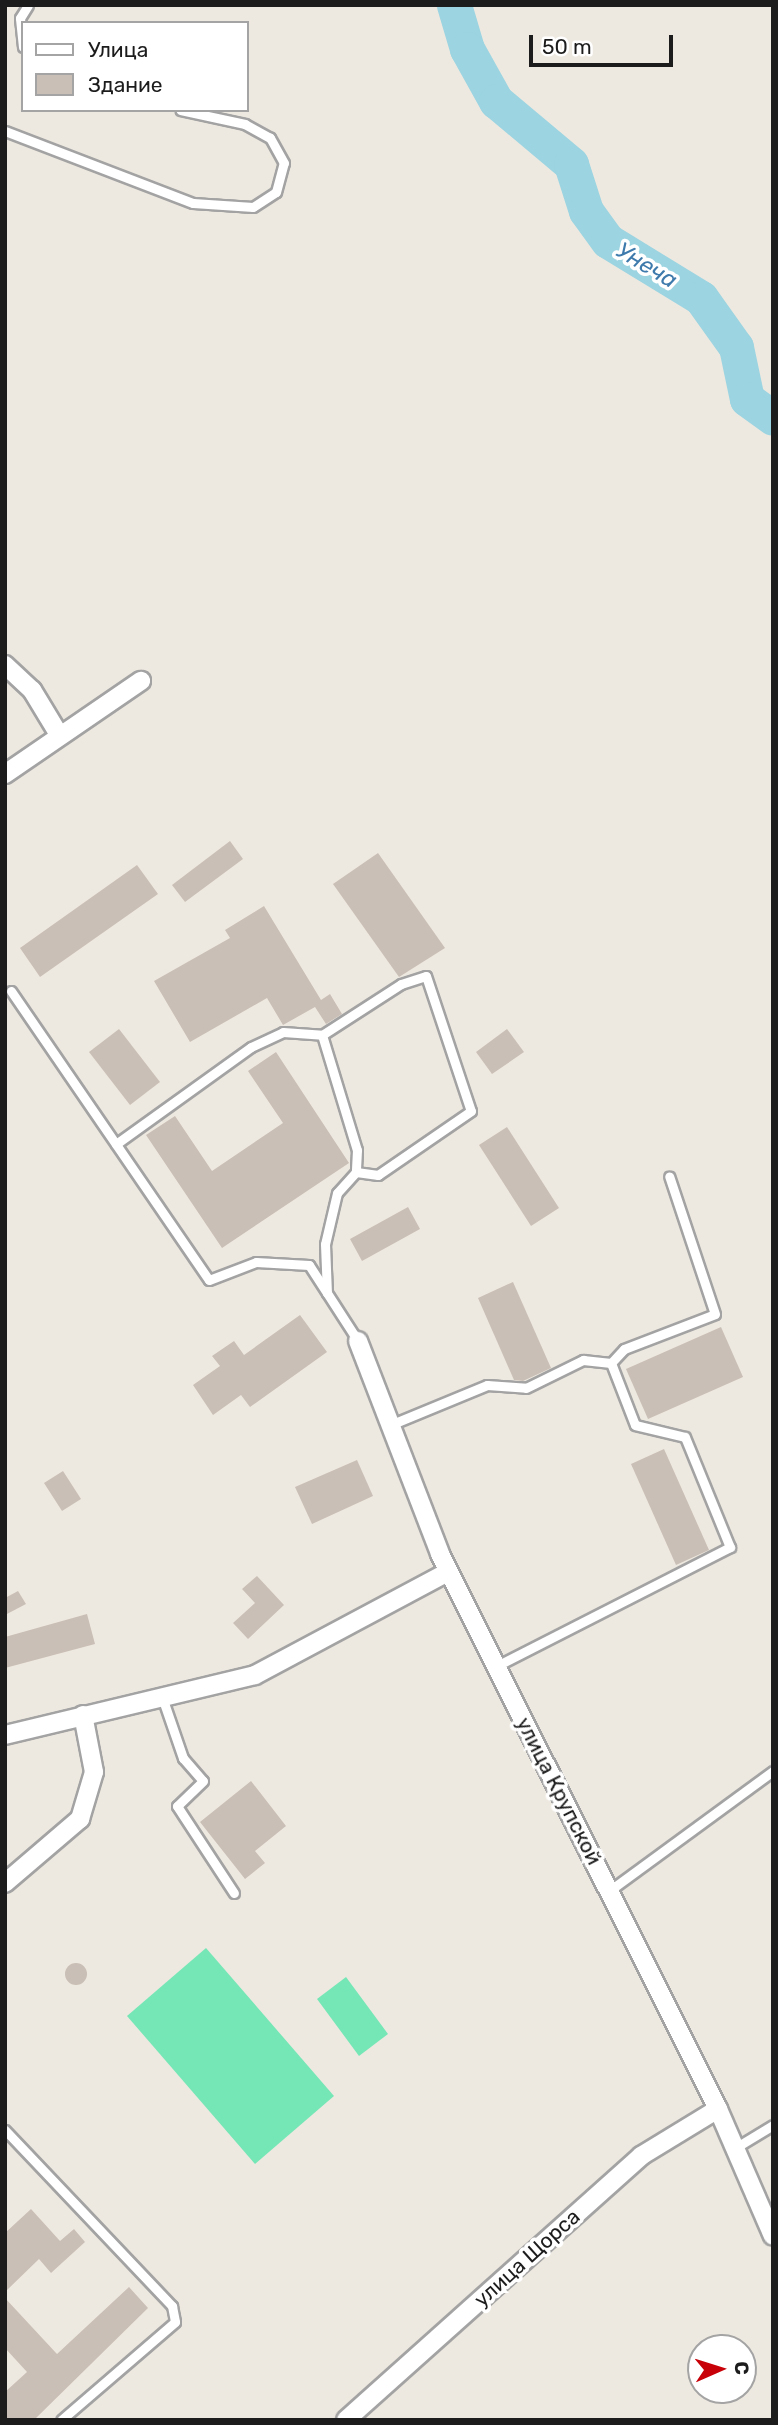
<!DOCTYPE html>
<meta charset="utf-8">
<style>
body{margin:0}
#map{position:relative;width:778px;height:2425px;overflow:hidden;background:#eee9e0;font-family:Rubik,sans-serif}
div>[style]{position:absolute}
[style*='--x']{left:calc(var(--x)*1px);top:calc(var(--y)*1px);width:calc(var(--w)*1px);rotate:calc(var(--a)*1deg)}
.pitch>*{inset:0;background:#75e6b6}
.river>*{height:35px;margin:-17.5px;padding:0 17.5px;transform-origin:17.5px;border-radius:17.5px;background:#9cd4e1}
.building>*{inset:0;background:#cabfb6}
.round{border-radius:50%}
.roads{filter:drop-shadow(2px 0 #a3a3a3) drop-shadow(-2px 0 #a3a3a3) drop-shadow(0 2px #a3a3a3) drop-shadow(0 -2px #a3a3a3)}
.service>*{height:9px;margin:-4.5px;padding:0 4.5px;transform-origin:4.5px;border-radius:4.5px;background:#fff}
.minor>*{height:18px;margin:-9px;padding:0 9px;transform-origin:9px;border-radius:9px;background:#fff}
span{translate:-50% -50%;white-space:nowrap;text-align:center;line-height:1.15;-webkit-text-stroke:7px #fff;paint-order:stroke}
.street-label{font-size:21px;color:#1c1c1c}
.water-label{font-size:23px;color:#3e7aac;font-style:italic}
.frame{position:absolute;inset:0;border:7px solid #1c1c1c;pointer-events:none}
.legend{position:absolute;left:21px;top:21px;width:228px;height:91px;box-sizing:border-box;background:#fff;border:2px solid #a4a4a4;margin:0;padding:9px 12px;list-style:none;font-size:21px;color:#1c1c1c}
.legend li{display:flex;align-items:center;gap:14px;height:35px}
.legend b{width:35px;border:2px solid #a4a4a4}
.north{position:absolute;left:687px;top:2334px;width:70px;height:70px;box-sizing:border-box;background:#fff;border:2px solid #a4a4a4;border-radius:50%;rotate:87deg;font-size:19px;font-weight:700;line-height:28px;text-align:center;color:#1c1c1c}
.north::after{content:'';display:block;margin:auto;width:24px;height:32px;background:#c80008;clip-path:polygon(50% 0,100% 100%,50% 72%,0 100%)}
.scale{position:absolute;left:529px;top:35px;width:144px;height:32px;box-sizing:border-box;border:4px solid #1c1c1c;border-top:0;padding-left:9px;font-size:21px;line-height:24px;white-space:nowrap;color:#1c1c1c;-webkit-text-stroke:5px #fff;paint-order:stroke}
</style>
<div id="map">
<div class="pitch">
<i style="clip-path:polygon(206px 1948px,334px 2096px,255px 2164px,127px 2016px)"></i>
<i style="clip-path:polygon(346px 1977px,388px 2034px,359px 2056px,317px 1999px)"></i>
</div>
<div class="river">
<i style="--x:454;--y:5;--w:46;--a:73.5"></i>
<i style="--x:467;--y:49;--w:60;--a:60.9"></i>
<i style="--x:496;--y:101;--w:98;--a:40"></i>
<i style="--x:571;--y:164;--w:49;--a:72.3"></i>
<i style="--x:586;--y:211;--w:37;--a:54"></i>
<i style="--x:608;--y:241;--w:109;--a:31.5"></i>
<i style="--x:701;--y:298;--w:60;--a:54.5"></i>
<i style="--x:736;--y:347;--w:53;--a:78.1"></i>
<i style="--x:747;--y:399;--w:32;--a:36"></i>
</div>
<div class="building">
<i style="clip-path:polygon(230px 841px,243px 859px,185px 902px,172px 885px)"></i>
<i style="clip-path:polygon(378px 853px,445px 948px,399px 977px,333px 884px)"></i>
<i style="clip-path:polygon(137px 865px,158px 894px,40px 977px,20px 948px)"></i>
<i style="clip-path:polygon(264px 906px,321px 1000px,330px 994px,342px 1014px,326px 1024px,315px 1007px,283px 1025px,267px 998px,190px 1042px,154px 981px,230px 938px,225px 930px)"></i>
<i style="clip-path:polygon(119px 1029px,160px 1082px,130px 1105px,89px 1052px)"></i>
<i style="clip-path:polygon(507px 1029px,524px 1052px,492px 1074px,476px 1052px)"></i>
<i style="clip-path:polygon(276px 1052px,349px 1163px,222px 1248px,146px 1135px,175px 1116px,212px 1171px,283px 1123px,248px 1071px)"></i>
<i style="clip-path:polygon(507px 1127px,559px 1208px,531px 1226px,479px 1145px)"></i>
<i style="clip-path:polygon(408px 1207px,420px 1229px,362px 1261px,350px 1239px)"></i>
<i style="clip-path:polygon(513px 1282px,551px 1368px,523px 1381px,514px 1380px,478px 1298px)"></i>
<i style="clip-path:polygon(300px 1315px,327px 1352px,250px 1407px,241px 1395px,213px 1415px,193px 1385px,220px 1366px,212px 1356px,234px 1341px,244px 1355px)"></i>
<i style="clip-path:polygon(721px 1327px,743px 1377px,648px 1419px,626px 1369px)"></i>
<i style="clip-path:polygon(664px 1449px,709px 1550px,676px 1565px,631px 1464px)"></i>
<i style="clip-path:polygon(357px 1460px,373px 1496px,312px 1524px,295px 1487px)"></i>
<i style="clip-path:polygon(63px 1471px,81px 1499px,62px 1511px,44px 1483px)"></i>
<i style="clip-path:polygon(257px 1576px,284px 1605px,248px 1639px,233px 1623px,255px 1603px,242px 1589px)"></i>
<i style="clip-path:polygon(18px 1591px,26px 1604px,5px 1615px,5px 1598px)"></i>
<i style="clip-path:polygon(87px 1614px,95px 1644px,5px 1668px,5px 1637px)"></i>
<i style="clip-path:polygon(251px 1781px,286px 1826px,255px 1851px,265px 1863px,245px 1879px,200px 1822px)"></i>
<i class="round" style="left:65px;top:1963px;width:22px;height:22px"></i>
<i style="clip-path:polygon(31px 2209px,60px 2241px,74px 2229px,85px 2242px,51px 2273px,39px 2259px,5px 2292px,5px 2233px)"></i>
<i style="clip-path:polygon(129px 2287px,148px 2308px,34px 2420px,5px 2420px,5px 2392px,27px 2372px,5px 2348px,5px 2298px,57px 2354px)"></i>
</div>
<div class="roads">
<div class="service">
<i style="--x:23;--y:47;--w:29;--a:-96"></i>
<i style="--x:20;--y:18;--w:15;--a:-58"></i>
<i style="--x:5;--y:131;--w:201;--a:21"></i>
<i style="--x:193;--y:203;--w:60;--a:3.8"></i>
<i style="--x:253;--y:207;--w:27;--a:-33"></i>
<i style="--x:276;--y:192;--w:30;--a:-75"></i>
<i style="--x:284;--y:163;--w:29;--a:-119"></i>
<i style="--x:270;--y:138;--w:29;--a:-151"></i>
<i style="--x:245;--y:124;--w:66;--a:-167.8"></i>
<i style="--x:11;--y:991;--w:350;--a:55.6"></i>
<i style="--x:209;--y:1280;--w:50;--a:-21"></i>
<i style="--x:256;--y:1262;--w:53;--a:3.2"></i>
<i style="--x:309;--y:1265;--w:90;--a:57.2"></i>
<i style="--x:322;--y:1035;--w:94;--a:-32.8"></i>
<i style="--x:401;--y:984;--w:26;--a:-18"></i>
<i style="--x:426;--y:976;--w:142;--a:71.6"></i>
<i style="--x:471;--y:1111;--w:113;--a:145.5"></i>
<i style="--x:378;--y:1175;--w:22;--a:-172"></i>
<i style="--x:116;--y:1144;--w:166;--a:-35.7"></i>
<i style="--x:251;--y:1047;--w:35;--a:-25"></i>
<i style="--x:283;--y:1032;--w:39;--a:4"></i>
<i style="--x:322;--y:1035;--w:120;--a:73.1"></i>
<i style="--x:357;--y:1150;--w:22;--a:93"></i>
<i style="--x:356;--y:1172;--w:28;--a:132"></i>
<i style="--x:337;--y:1193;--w:52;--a:103.2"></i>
<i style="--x:325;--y:1244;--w:49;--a:87.7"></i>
<i style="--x:611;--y:1363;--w:19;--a:-47"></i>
<i style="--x:624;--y:1349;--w:97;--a:-21"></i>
<i style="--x:715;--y:1314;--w:145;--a:-108.4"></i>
<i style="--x:390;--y:1425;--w:105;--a:-22.4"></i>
<i style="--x:487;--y:1385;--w:39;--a:4"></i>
<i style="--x:526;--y:1388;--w:64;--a:-26.2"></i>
<i style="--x:583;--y:1360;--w:28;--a:6"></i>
<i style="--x:611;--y:1363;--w:66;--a:68.8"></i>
<i style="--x:635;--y:1425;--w:51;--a:13.5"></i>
<i style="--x:685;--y:1437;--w:119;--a:67.8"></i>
<i style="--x:730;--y:1547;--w:263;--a:153"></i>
<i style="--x:162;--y:1697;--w:65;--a:71"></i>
<i style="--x:183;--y:1758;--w:30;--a:49"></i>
<i style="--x:203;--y:1781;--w:36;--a:136"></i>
<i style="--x:177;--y:1806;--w:104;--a:56.8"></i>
<i style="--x:609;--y:1891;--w:203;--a:-36.2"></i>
<i style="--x:5;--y:2130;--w:243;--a:46.5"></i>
<i style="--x:172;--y:2306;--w:16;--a:79"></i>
<i style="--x:175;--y:2322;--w:150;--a:139.3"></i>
<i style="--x:735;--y:2148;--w:44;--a:-31.2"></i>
</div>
<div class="minor">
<i style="--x:5;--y:665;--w:37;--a:43"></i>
<i style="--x:32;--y:690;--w:50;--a:58.8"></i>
<i style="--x:5;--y:774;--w:165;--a:-34.4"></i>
<i style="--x:358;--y:1341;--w:228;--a:68.9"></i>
<i style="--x:440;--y:1554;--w:621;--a:63.39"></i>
<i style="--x:718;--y:2109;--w:138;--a:66.6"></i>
<i style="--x:5;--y:1735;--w:257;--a:-13.5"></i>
<i style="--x:255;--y:1675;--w:219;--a:-28.1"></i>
<i style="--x:5;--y:1883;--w:99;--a:-40.5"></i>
<i style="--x:80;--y:1819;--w:49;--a:-73.4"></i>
<i style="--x:94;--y:1772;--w:58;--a:-100.9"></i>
<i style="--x:346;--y:2420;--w:396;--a:-41.8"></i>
<i style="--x:641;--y:2156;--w:90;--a:-31.4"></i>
</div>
</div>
<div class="street-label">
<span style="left:559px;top:1791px;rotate:63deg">улица Крупской</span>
<span style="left:527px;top:2258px;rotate:-42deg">улица Щорса</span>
</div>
<div class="water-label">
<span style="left:647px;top:265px;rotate:31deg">Унеча</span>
</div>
<div class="frame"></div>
<ul class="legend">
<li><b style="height:9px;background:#fff"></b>Улица</li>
<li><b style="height:19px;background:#cabfb6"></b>Здание</li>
</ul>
<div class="north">С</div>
<div class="scale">50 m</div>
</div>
